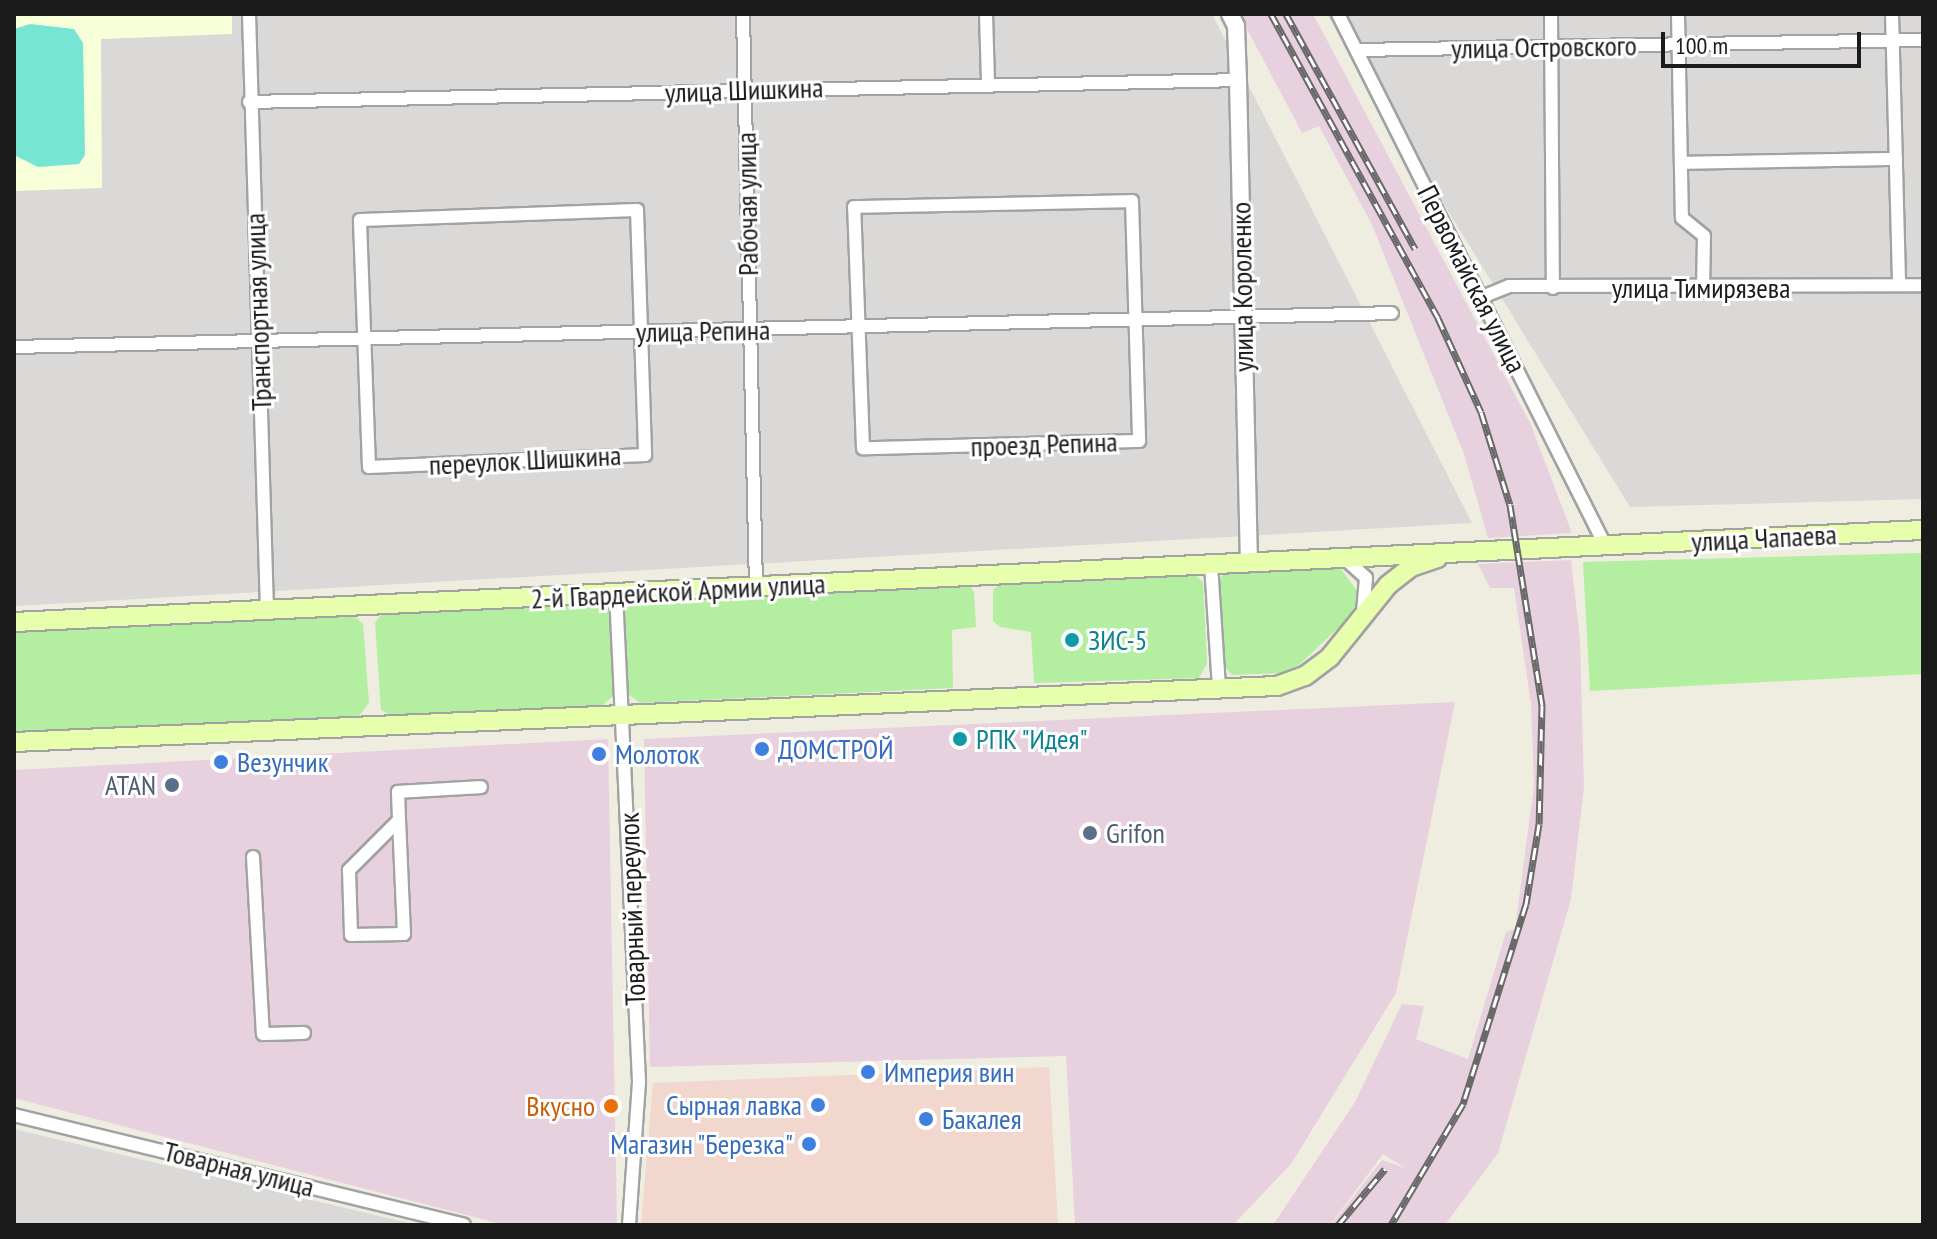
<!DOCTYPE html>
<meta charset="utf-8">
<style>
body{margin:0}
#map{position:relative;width:1937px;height:1239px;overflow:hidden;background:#eeede0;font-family:"PT Sans Narrow",sans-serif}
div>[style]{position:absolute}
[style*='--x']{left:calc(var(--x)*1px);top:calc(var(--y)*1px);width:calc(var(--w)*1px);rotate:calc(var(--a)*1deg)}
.residential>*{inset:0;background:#dad9d8}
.commercial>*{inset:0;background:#f1d7cd}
.industrial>*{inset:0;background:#e8d1de}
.education>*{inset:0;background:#f6ffd8}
.grass>*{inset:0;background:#b4eea0}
.pitch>*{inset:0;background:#76e5d4}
.roads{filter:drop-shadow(2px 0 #a2a2a2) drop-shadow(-2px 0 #a2a2a2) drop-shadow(0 2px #a2a2a2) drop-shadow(0 -2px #a2a2a2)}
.minor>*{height:12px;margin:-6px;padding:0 6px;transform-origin:6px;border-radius:6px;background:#fff}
.tertiary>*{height:16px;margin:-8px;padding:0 8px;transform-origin:8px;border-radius:8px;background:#fff}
.secondary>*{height:18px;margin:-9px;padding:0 9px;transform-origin:9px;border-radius:9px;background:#e7ffad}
.rail>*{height:7px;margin-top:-3.5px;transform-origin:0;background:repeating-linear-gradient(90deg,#fff 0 12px,#696969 0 24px);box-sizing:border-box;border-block:2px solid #696969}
.dots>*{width:22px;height:22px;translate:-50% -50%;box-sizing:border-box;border:4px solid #fff;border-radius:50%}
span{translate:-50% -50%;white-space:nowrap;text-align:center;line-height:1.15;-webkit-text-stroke:6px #fff;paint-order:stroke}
.street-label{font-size:28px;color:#1b1b1b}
.culture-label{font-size:28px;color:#0d838f}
.left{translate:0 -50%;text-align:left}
.shop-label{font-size:28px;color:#366cbe}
.right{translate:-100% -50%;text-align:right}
.service-label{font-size:28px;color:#4e5e75}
.food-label{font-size:28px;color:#c56008}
.frame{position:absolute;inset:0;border:16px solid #1b1b1b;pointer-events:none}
.scale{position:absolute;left:1661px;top:32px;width:200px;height:36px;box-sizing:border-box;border:4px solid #1b1b1b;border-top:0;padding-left:10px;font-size:24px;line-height:28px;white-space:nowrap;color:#1b1b1b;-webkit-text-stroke:6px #fff;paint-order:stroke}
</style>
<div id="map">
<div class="residential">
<i style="clip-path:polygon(14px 14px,1212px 14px,1472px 523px,14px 606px)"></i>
<i style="clip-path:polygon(1327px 14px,1923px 14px,1923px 499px,1630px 507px)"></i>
<i style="clip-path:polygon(14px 1129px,417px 1225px,14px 1225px)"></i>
</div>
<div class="commercial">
<i style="clip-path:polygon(1049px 1067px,1058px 1225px,641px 1225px,653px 1083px)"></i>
</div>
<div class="industrial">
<i style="clip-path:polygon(1239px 14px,1313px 14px,1531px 425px,1572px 533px,1488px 538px,1464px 454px,1372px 225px,1319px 126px,1302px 133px)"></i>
<i style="clip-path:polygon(1571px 560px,1580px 639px,1584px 787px,1571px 899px,1498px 1153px,1445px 1225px,1331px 1225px,1382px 1160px,1405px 1168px,1383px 1154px,1330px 1225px,1273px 1225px,1355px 1102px,1402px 1004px,1424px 1006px,1416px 1039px,1468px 1059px,1506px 932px,1515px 929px,1534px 785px,1531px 704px,1514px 588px,1490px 588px,1478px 564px)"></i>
<i style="clip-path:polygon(1455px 702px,1396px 993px,1291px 1164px,1233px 1225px,1075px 1225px,1066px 1056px,650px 1067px,644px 739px)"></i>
<i style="clip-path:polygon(608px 739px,617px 1225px,505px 1225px,14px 1098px,14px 770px)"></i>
</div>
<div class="education">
<i style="clip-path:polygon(14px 14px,232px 14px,232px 34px,101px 39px,102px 188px,14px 191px)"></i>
</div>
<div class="grass">
<i style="clip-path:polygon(1923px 553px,1923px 674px,1590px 691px,1583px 562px)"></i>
<i style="clip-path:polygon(1339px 567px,1360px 594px,1356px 611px,1299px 665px,1282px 673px,1232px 675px,1220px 662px,1217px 581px,1227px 571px)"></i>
<i style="clip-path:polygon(1194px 574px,1203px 582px,1207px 663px,1199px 678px,1034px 683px,1031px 632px,1000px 627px,993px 621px,993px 590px,1002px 583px)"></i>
<i style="clip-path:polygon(969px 584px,974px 592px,976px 627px,952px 630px,953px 688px,640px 703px,628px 694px,625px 610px,633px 602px)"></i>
<i style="clip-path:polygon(598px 604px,609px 612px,613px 696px,603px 705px,392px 716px,381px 710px,375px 623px,381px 614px)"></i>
<i style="clip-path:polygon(354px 616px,363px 624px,369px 703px,359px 716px,14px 733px,14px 632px)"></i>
</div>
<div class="pitch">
<i style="clip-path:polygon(30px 24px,74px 29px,83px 43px,85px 155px,79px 164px,38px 167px,14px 155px,14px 29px)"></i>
</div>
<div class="roads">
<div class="minor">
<i style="--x:249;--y:14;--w:597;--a:88.27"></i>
<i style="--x:743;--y:14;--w:572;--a:88.7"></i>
<i style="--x:986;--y:14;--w:69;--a:88.3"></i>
<i style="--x:1338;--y:14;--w:594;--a:63.31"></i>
<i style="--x:1551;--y:14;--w:274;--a:89.6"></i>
<i style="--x:1678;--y:14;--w:204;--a:88.9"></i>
<i style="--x:1682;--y:218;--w:28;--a:39"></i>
<i style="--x:1704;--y:236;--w:53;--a:91.1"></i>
<i style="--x:1892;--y:14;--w:271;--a:88.5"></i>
<i style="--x:1357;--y:50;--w:566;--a:-1.01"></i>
<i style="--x:249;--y:102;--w:989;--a:-1.27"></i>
<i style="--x:1681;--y:163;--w:215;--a:-1.1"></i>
<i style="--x:1132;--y:201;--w:240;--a:88.3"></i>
<i style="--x:1139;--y:441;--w:276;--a:178.5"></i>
<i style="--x:863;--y:448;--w:241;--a:-92.1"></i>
<i style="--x:854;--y:207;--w:278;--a:-1.2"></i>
<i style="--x:637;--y:210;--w:245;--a:88.1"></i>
<i style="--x:645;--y:455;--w:276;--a:177.5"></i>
<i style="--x:369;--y:467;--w:247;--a:-92.1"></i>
<i style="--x:360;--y:220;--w:277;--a:-2.1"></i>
<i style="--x:1482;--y:297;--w:29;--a:-22"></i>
<i style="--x:1509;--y:286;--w:414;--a:-0.1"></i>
<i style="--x:14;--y:347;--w:1378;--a:-1.41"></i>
<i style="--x:1343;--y:557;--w:31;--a:42"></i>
<i style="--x:1366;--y:578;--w:34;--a:95"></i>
<i style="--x:1211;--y:564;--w:124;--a:86.3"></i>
<i style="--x:616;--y:593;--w:490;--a:87.3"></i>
<i style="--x:639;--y:1082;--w:143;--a:94"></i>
<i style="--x:399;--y:820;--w:71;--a:135"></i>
<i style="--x:349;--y:870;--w:65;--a:88.2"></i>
<i style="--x:351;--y:935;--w:53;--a:-1.1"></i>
<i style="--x:404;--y:934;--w:114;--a:-92.5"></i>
<i style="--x:399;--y:820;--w:28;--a:-92"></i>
<i style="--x:398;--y:792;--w:83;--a:-3.4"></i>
<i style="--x:253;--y:857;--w:177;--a:86.8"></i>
<i style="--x:263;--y:1034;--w:41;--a:-1.4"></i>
<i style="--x:14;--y:1115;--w:463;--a:13.7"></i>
</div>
<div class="tertiary">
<i style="--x:1230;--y:14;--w:13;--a:63"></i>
<i style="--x:1236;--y:26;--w:54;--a:87.9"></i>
<i style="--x:1238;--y:80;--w:481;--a:88.7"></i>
</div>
<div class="secondary">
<i style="--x:14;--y:622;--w:1911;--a:-2.76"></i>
<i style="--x:14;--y:742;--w:1264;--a:-2.54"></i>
<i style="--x:1277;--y:686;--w:30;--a:-20"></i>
<i style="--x:1305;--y:676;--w:31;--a:-37"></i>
<i style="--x:1330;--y:657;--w:92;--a:-51.1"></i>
<i style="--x:1388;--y:585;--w:29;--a:-38"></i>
<i style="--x:1411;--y:567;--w:28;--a:-19"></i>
</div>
</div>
<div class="rail">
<i style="--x:1271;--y:14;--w:347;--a:61.2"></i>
<i style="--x:1438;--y:318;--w:103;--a:65.4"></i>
<i style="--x:1481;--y:412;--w:97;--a:72.7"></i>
<i style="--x:1510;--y:505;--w:203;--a:80.9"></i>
<i style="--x:1542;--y:705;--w:119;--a:91.4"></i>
<i style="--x:1539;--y:824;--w:81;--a:99.2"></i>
<i style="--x:1526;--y:904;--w:210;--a:107.5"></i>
<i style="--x:1463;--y:1104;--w:141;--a:120.8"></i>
<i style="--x:1286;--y:14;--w:268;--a:61.2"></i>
<i style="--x:1338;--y:1225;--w:73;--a:-50"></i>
</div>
<div class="dots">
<i style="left:1072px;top:640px;background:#0f9aa8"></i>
<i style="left:960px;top:739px;background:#0f9aa8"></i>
<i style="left:762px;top:749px;background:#3f7fe0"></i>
<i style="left:599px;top:754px;background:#3f7fe0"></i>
<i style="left:221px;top:762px;background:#3f7fe0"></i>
<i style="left:172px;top:785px;background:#5c6f8a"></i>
<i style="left:1090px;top:833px;background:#5c6f8a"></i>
<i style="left:868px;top:1072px;background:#3f7fe0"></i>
<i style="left:818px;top:1105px;background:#3f7fe0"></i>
<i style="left:611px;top:1106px;background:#e8710a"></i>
<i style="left:926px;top:1119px;background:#3f7fe0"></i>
<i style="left:809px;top:1144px;background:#3f7fe0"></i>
</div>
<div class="street-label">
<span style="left:1544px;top:47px;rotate:-1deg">улица Островского</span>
<span style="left:744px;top:90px;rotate:-2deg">улица Шишкина</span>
<span style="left:747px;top:204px;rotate:-91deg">Рабочая улица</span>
<span style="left:1472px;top:279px;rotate:63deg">Первомайская улица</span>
<span style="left:1242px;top:287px;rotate:-91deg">улица Короленко</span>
<span style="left:1701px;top:288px">улица Тимирязева</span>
<span style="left:258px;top:312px;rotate:-92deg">Транспортная улица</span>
<span style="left:703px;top:331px;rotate:-1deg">улица Репина</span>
<span style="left:1044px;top:444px;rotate:-2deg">проезд Репина</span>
<span style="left:525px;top:460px;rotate:-3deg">переулок Шишкина</span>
<span style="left:1764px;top:538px;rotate:-3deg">улица Чапаева</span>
<span style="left:678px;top:591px;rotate:-3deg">2-й Гвардейской Армии улица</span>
<span style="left:632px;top:909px;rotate:-92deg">Товарный переулок</span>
<span style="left:239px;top:1169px;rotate:14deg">Товарная улица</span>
</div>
<div class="culture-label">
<span class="left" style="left:1088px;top:640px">ЗИС-5</span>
<span class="left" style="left:976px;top:739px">РПК "Идея"</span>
</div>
<div class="shop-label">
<span class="left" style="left:778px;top:749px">ДОМСТРОЙ</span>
<span class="left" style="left:615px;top:754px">Молоток</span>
<span class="left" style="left:237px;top:762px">Везунчик</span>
<span class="left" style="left:884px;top:1072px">Империя вин</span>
<span class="right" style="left:802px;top:1105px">Сырная лавка</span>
<span class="left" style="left:942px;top:1119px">Бакалея</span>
<span class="right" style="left:793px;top:1144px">Магазин "Березка"</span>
</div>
<div class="service-label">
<span class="right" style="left:156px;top:785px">ATAN</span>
<span class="left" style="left:1106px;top:833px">Grifon</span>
</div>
<div class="food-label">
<span class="right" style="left:595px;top:1106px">Вкусно</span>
</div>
<div class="frame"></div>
<div class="scale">100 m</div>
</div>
